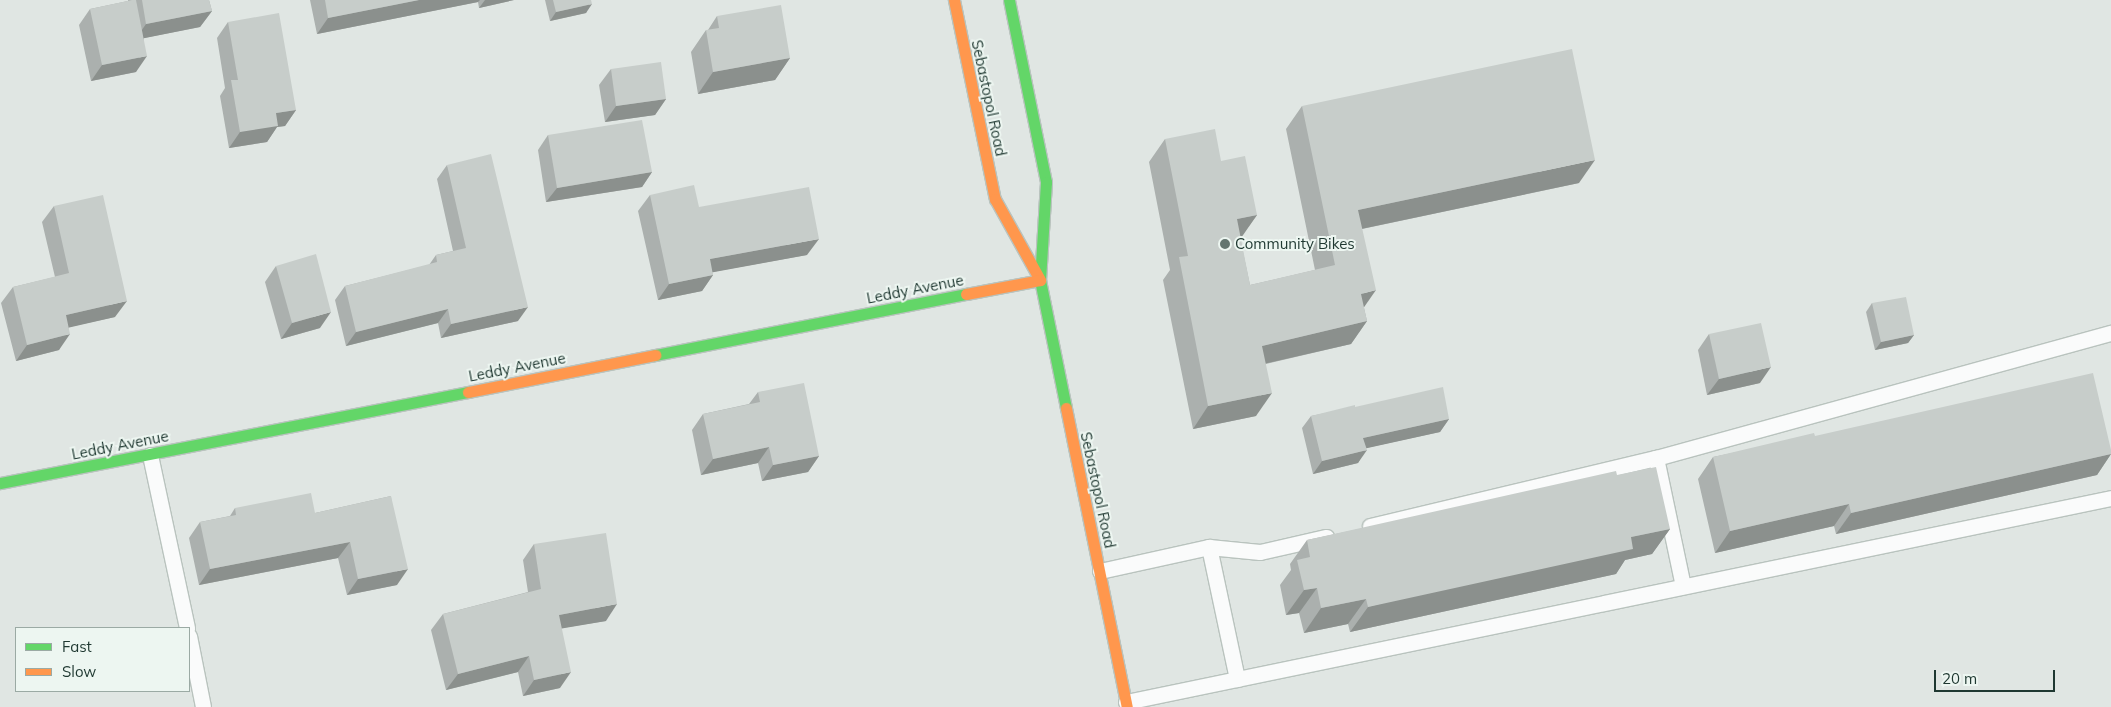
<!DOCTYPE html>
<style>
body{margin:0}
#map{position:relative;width:2111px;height:707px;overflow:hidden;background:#e0e6e3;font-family:Mulish,sans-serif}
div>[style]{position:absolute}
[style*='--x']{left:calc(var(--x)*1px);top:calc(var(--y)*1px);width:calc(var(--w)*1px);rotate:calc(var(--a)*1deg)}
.roads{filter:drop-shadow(1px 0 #b9c3be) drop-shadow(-1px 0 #b9c3be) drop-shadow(0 1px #b9c3be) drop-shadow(0 -1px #b9c3be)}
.lane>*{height:15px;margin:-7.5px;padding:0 7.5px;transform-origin:7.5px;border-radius:7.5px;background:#fafbfb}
.fast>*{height:11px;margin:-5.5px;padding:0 5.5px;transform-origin:5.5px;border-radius:5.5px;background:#63d668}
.slow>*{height:11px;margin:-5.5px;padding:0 5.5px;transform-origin:5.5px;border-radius:5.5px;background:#ff974d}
.wall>*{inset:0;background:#abb0ae}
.shaded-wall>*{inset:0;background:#8b908d}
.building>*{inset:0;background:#c7cdca}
.dots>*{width:14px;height:14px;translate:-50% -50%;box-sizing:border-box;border:2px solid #edf6f1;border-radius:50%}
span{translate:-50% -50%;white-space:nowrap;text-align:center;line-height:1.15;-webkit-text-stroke:4px #edf6f1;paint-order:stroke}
.street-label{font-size:15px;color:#1f3831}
.poi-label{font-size:15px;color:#1f3831}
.left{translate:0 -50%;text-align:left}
.legend{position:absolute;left:15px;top:627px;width:175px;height:65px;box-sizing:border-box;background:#edf6f1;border:1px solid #9baaa4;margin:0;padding:6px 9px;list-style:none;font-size:15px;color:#1f3831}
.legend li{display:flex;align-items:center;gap:10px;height:25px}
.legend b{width:25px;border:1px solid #9baaa4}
.scale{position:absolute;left:1934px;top:670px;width:121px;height:22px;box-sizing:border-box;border:2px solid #1f3831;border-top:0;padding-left:6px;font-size:15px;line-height:18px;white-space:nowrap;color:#1f3831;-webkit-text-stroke:4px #edf6f1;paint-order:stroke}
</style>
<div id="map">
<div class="roads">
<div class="lane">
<i style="--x:150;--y:455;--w:177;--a:77.9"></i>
<i style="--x:1656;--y:458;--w:131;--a:78.1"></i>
<i style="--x:1370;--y:526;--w:294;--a:-13.4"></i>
<i style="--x:1656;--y:458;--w:472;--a:-15.4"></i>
<i style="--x:1209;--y:547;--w:135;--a:78"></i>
<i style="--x:1100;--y:571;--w:112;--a:-12.4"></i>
<i style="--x:1209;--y:547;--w:51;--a:5.6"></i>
<i style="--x:1260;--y:552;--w:68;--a:-12.8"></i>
<i style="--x:189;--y:636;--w:72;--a:78.8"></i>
<i style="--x:1126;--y:702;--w:1006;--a:-11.7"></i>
</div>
<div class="fast">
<i style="--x:1009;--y:0;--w:186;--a:78.5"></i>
<i style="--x:1046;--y:182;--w:98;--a:93.5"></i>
<i style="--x:1040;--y:280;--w:131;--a:78.5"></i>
<i style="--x:655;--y:355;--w:317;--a:-11.1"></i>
<i style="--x:0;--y:483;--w:477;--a:-11"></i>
</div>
<div class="slow">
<i style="--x:954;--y:0;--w:203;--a:78.4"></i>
<i style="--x:995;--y:199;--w:93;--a:60.9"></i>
<i style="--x:966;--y:294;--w:75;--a:-10.7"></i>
<i style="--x:468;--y:392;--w:191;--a:-11.2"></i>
<i style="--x:1066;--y:408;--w:305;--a:78.5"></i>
</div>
</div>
<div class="wall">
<i style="clip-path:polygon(128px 0,209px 0,212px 11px,200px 27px,144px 38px,136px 72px,91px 81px,79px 25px,90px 9px,128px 1px)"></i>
<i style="clip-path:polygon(310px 0,514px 0,479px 8px,478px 2px,317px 34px)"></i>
<i style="clip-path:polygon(545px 0,591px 0,586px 13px,550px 21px)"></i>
<i style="clip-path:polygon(717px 16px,790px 58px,775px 80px,698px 94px,691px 52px,706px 30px,708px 30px)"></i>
<i style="clip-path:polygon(228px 22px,296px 110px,285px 126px,277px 127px,267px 142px,229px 148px,220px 96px,225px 88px,217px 38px)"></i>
<i style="clip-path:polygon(611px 69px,666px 99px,655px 115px,605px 122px,599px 85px)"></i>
<i style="clip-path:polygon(1302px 106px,1579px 183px,1362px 229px,1364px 308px,1367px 321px,1351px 344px,1266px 364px,1256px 416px,1193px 429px,1163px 280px,1170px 270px,1149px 162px,1165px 139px,1221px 161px,1257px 215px,1240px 238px,1250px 285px,1315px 270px,1286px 129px)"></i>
<i style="clip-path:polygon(548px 135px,652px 172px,642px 187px,546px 202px,538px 150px)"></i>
<i style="clip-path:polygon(447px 165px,518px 321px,441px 338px,438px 323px,346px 346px,335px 300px,345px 286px,429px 265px,436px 255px,453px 251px,437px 179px)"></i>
<i style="clip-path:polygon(650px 195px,699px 207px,807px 255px,712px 272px,713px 275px,702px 291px,658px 300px,638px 211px)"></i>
<i style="clip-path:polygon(54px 206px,115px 317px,69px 327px,59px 350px,16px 361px,1px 303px,13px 287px,55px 277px,42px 222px)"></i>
<i style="clip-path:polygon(276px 266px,320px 328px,281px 339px,265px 282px)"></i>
<i style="clip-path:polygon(1872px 303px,1914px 335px,1908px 343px,1875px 350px,1866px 312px)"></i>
<i style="clip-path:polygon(1709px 334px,1760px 383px,1707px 395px,1698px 350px)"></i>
<i style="clip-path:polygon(758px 392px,819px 456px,808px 472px,762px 481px,758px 463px,701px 475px,692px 430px,703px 414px,749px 404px)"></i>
<i style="clip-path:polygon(1355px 407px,1449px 419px,1440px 432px,1366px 448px,1358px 463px,1313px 474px,1302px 428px,1311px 416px)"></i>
<i style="clip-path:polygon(1815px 436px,2111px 450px,2111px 454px,2097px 475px,1836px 534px,1834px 526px,1715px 553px,1698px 479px,1713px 457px)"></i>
<i style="clip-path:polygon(1617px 475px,1670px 529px,1652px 554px,1625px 560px,1616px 574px,1350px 632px,1348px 624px,1304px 633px,1299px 613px,1286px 615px,1280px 585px,1291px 570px,1290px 564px,1307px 540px)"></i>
<i style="clip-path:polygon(391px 496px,397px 585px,347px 595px,338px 558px,199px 585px,189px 538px,200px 522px,230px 516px,235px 508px,315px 513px)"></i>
<i style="clip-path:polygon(534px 544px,606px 621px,562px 628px,560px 688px,523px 696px,518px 672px,446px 690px,431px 630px,443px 614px,528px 592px,523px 560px)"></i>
</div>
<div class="shaded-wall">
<i style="clip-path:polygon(419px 0,480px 0,478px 2px,317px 34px,328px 18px)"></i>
<i style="clip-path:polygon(485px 0,514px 0,479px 8px)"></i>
<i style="clip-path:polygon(592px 4px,586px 13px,550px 21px,556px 12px)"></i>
<i style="clip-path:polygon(212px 11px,200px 27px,135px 40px,146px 24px)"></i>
<i style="clip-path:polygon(147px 56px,136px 72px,91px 81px,102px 65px)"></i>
<i style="clip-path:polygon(790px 58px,775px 80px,698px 94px,713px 72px)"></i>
<i style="clip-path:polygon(666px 99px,655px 115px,605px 122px,616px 106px)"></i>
<i style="clip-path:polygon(296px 110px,285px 126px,277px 127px,267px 142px,229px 148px,240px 132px,276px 113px)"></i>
<i style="clip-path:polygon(1595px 160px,1579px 183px,1342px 233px,1358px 210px)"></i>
<i style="clip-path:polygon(652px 172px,642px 187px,546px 202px,557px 188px)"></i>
<i style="clip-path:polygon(1257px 215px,1241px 238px,1221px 242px,1237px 219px)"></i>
<i style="clip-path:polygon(819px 239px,807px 255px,698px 275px,710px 259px)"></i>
<i style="clip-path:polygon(713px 275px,702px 291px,658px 300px,669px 284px)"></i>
<i style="clip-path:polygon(1376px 290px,1360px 313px,1361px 294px)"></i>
<i style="clip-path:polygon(127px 301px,115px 317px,54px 331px,66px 315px)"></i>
<i style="clip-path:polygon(528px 307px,518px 321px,441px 338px,451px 324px)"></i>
<i style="clip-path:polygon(448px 309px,438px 323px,346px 346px,356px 332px)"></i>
<i style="clip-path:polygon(331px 312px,320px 328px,281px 339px,292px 323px)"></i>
<i style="clip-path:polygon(1367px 321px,1351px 344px,1246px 368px,1262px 346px)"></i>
<i style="clip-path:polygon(70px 334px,59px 350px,16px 361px,27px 345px)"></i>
<i style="clip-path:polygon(1914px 335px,1908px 343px,1875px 350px,1881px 342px)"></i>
<i style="clip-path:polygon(1771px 367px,1760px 383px,1707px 395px,1719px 379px)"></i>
<i style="clip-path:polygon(1272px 393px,1256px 416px,1193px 429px,1208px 406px)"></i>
<i style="clip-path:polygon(1449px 419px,1440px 432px,1354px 451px,1363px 438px)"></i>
<i style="clip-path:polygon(769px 447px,758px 463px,701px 475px,713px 459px)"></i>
<i style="clip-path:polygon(1367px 450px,1358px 463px,1313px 474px,1322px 461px)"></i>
<i style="clip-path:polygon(2111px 454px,2097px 475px,1836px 534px,1851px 513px)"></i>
<i style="clip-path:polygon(819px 456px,808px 472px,762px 481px,773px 465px)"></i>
<i style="clip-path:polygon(1849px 504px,1834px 526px,1715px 553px,1730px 531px)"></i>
<i style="clip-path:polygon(1670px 529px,1652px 554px,1625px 560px,1616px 574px,1350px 632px,1368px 607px,1631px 537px)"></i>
<i style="clip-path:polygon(350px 542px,338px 558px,199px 585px,210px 569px)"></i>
<i style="clip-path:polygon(408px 569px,397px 585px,347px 595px,358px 579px)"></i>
<i style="clip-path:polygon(1317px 588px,1299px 613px,1286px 615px,1304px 590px)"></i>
<i style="clip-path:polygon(1366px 599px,1348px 624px,1304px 633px,1321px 608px)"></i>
<i style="clip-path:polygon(617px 604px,606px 621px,547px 631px,559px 615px)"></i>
<i style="clip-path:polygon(529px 656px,518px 672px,446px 690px,458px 674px)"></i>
<i style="clip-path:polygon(571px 672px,560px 688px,523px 696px,534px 680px)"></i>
</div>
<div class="building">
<i style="clip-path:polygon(132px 0,136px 0,147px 56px,102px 65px,90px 9px)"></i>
<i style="clip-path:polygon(142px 0,209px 0,212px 11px,146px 24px)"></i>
<i style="clip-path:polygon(325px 0,419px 0,328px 18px)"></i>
<i style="clip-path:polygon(553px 0,591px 0,592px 4px,556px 12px)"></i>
<i style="clip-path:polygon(781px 5px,790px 58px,713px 72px,706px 30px,719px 28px,717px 16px)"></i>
<i style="clip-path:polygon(279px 13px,296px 110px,276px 113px,278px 126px,240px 132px,231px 80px,238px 80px,228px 22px)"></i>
<i style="clip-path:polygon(1572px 49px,1595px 160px,1358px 210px,1376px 290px,1361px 294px,1367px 321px,1262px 346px,1272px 393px,1208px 406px,1179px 257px,1188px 256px,1165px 139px,1215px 129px,1221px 161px,1245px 156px,1257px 215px,1237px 219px,1250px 285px,1335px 265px,1302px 106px)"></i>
<i style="clip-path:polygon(661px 62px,666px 99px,616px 106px,611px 69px)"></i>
<i style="clip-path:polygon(642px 120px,652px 172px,557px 188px,548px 135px)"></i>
<i style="clip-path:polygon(491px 154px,528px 307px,451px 324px,448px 309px,356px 332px,345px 286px,437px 262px,436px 255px,466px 248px,447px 165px)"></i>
<i style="clip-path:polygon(694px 185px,699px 207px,809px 187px,819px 239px,710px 259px,713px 275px,669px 284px,650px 195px)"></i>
<i style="clip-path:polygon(103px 195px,127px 301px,66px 315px,70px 334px,27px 345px,13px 287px,69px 273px,54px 206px)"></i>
<i style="clip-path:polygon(316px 254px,331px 312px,292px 323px,276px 266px)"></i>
<i style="clip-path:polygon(1906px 297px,1914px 335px,1881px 342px,1872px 303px)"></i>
<i style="clip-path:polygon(1761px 323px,1771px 367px,1719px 379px,1709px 334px)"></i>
<i style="clip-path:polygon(2093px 373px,2111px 450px,2111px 454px,1851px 513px,1849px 504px,1730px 531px,1713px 457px,1814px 433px,1815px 436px)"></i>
<i style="clip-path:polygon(804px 383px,819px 456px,773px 465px,769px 447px,713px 459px,703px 414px,760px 402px,758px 392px)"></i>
<i style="clip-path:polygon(1443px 387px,1449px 419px,1363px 438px,1367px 450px,1322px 461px,1311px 416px,1355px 405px,1355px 407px)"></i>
<i style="clip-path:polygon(1656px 467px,1670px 529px,1631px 537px,1633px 549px,1368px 607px,1366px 599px,1321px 608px,1317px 588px,1304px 590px,1297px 560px,1310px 557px,1307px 540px,1616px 471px,1617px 475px)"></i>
<i style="clip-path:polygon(311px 493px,315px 513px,391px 496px,408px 569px,358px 579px,350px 542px,210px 569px,200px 522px,236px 515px,235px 508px)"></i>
<i style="clip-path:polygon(606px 533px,617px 604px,559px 615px,571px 672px,534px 680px,529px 656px,458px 674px,443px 614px,541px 589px,534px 544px)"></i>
</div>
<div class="dots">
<i style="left:1225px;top:244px;background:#63756f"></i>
</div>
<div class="street-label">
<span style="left:989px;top:98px;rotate:78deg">Sebastopol Road</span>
<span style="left:915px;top:289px;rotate:-11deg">Leddy Avenue</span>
<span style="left:517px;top:367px;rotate:-11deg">Leddy Avenue</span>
<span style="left:120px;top:445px;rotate:-11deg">Leddy Avenue</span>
<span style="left:1098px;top:490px;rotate:78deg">Sebastopol Road</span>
</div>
<div class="poi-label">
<span class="left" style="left:1235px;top:244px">Community Bikes</span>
</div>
<ul class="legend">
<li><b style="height:6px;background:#63d668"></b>Fast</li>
<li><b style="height:6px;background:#ff974d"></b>Slow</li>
</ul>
<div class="scale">20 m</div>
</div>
